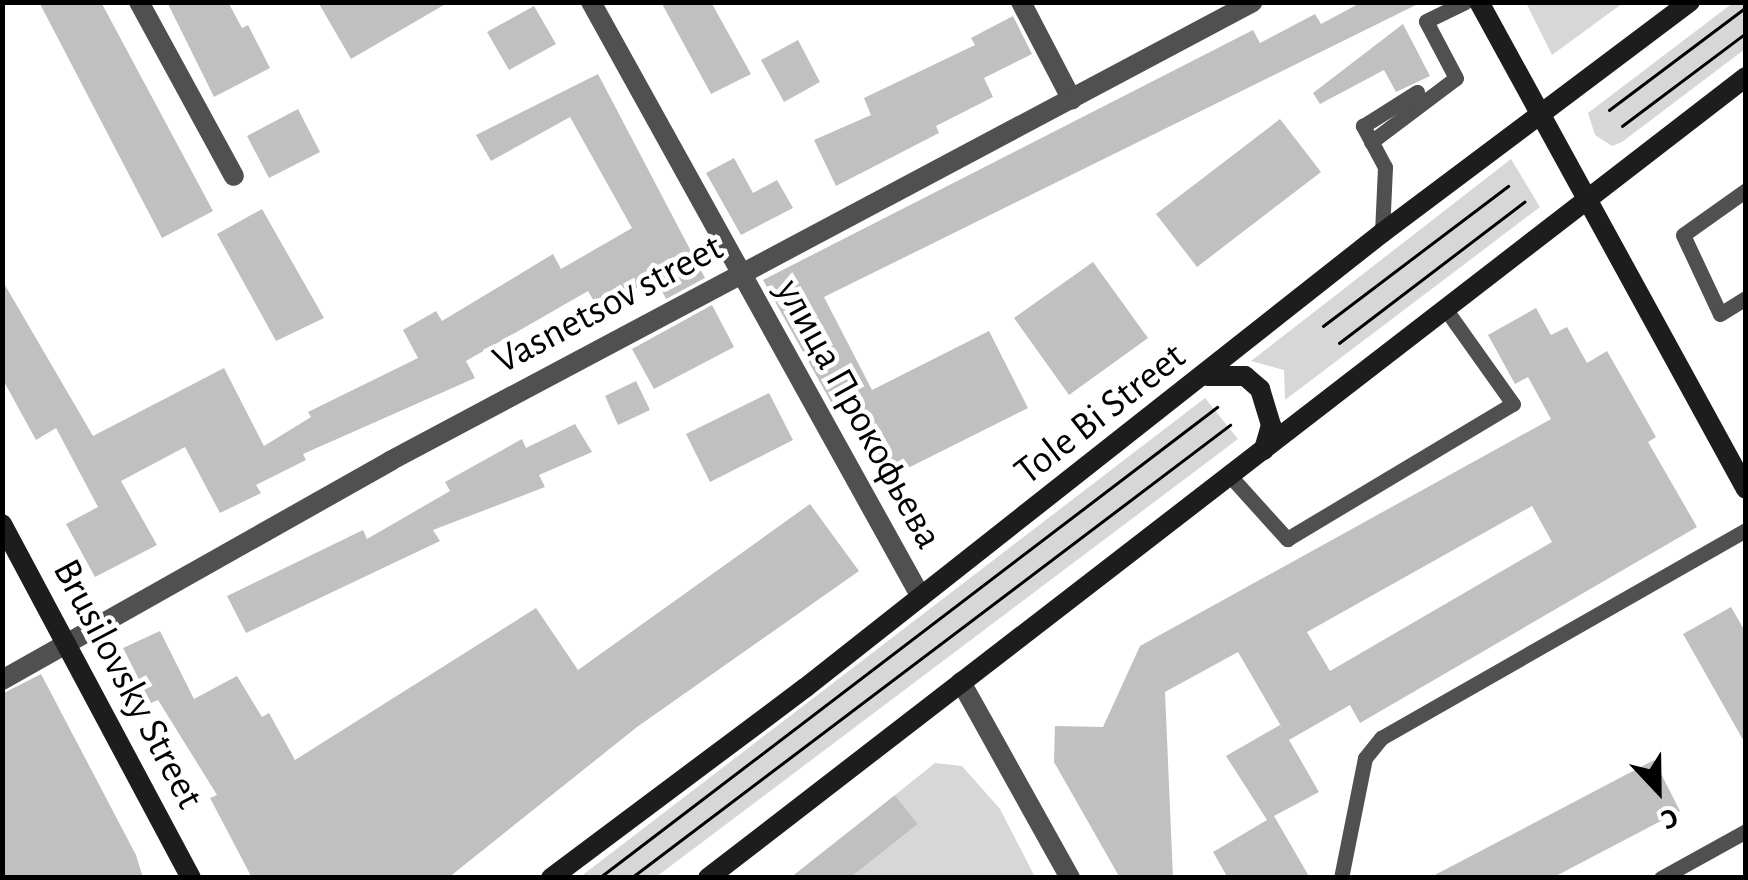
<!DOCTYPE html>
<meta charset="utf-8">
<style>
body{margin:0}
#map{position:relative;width:1748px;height:880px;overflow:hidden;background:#fff;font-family:"Alegreya Sans",sans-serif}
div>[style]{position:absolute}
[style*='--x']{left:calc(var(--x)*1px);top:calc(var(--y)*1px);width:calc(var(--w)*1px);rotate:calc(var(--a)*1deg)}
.green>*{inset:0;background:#d7d7d7}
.building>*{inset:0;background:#c0c0c0}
.lane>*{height:15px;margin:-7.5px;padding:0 7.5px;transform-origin:7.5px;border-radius:7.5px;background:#505050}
.street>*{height:20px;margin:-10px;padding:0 10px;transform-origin:10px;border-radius:10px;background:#505050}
.secondary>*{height:20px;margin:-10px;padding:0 10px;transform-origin:10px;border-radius:10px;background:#1d1d1d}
.tram>*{height:2.5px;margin:-1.25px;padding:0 1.25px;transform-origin:1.25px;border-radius:1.25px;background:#000}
span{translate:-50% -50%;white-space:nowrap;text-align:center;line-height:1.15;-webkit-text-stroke:9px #fff;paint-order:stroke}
.street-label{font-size:40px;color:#000}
.frame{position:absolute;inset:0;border:5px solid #000;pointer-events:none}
.north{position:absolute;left:1608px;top:740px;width:100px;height:100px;-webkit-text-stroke:8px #fff;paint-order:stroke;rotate:158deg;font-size:28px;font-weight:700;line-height:40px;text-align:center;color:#000}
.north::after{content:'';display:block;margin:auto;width:35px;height:45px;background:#000;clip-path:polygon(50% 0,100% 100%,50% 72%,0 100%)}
</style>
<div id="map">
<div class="green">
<i style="clip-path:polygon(1734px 2px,1745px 3px,1745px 49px,1622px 142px,1612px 146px,1595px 135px,1588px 113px)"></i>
<i style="clip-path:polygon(1526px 3px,1623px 3px,1552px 55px)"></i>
<i style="clip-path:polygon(1511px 159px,1540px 207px,1285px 400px,1284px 370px,1251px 361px)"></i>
<i style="clip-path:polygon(1205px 398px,1238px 439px,656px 877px,580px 877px)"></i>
<i style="clip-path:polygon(935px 763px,962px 766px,1000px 809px,1035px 877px,850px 878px,918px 824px,895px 795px)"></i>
</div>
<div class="building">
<i style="clip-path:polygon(39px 2px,101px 2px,213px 211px,162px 238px)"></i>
<i style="clip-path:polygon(167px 2px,228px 2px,242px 28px,248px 25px,270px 68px,214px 97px)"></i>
<i style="clip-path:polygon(318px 2px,449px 2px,351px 59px)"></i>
<i style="clip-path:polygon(661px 2px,711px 2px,751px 74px,711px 94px)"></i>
<i style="clip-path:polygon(1362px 2px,1422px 2px,824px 297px,872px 390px,989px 331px,1028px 408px,890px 477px,848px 393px,831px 402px,763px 280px,1253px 30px,1260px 43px,1315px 14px,1321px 24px)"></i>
<i style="clip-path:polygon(534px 6px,556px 44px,509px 70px,487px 32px)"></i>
<i style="clip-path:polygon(1013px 16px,1032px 54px,984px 78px,993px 97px,936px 126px,939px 133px,836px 186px,814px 140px,871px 115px,864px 98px,975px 45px,971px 38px)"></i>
<i style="clip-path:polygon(1403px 24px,1430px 76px,1396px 92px,1384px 70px,1320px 104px,1313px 93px)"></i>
<i style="clip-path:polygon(798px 40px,820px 82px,784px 102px,761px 60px)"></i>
<i style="clip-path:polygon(598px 74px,705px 278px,666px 299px,655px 277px,599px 310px,588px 291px,466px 361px,475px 378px,303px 454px,306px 460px,256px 485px,261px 493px,220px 513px,185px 447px,121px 481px,157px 545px,95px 577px,66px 524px,98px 507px,56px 428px,36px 440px,2px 378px,2px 280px,93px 436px,224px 368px,264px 446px,311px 417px,308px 412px,418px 358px,403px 330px,436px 311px,442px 321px,553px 254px,561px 269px,632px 228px,570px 117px,491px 161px,476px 135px)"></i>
<i style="clip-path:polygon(298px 109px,320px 152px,269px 178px,247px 136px)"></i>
<i style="clip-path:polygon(1280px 119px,1321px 172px,1197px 267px,1156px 214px)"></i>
<i style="clip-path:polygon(734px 158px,753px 193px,777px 180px,793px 208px,741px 235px,706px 173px)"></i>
<i style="clip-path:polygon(262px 209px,324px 318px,276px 341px,217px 234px)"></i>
<i style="clip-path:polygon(1093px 262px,1148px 338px,1069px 395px,1014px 318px)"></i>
<i style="clip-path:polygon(712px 305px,734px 347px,654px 389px,632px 349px)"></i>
<i style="clip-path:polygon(evenodd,1536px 308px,1551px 335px,1567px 327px,1587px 363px,1607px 351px,1656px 437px,1648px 442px,1697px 527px,1360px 723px,1350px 705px,1289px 740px,1319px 792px,1274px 816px,1310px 878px,1228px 878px,1213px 852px,1267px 820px,1226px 756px,1280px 725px,1285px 733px,1238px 652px,1165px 692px,1173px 878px,1120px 878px,1054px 762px,1055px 726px,1103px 727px,1140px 646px,1551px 419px,1528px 377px,1515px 384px,1488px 335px,1536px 308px,1532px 506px,1552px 542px,1330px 671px,1307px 632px,1532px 506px)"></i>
<i style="clip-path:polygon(636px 381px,650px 410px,618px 425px,605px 396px)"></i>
<i style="clip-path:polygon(769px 393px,793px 440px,710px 482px,686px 434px)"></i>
<i style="clip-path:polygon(575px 424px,592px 452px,539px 475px,545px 487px,433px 530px,440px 541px,246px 633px,227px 596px,363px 530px,367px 539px,450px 491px,445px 482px,522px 439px,526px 448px)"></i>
<i style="clip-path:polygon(810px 504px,859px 571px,637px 727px,448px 878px,252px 878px,210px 798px,217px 795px,158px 700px,151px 703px,123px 648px,160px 631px,194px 699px,237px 676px,262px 717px,269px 713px,295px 760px,536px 608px,578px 670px)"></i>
<i style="clip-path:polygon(1731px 607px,1746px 633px,1746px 745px,1683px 634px)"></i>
<i style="clip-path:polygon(41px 674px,136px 855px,143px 878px,2px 878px,2px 694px)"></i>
<i style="clip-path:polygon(1654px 760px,1680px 811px,1552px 878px,1429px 878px)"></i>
<i style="clip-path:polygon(895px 795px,918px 824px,850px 878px,790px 878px)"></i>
</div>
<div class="lane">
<i style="--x:1371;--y:142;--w:106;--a:-37"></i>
<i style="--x:1456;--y:78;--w:64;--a:-117.8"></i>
<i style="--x:1426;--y:21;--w:43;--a:-26"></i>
<i style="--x:1746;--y:190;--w:77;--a:144.5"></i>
<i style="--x:1683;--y:235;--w:87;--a:64.9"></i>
<i style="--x:1720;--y:314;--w:31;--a:-32"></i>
<i style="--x:1382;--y:233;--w:66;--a:-87.4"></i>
<i style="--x:1385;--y:167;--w:47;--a:-118.2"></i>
<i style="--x:1363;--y:126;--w:64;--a:-32.2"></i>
<i style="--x:1231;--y:477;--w:84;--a:47.9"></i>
<i style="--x:1287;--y:539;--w:263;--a:-30.9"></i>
<i style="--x:1513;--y:404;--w:119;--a:-125.4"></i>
<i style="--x:1341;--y:878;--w:122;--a:-78.7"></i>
<i style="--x:1365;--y:758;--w:26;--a:-51"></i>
<i style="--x:1381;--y:738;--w:420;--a:-29.7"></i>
<i style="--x:1661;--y:878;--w:97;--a:-28.9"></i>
</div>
<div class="street">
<i style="--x:139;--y:2;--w:198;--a:61.4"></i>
<i style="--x:591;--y:2;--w:680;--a:60.99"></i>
<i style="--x:1021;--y:2;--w:110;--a:62.5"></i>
<i style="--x:2;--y:680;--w:446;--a:-29.4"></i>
<i style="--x:390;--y:461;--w:977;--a:-28.01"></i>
<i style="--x:961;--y:682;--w:224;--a:60.9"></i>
</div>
<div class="secondary">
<i style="--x:1479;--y:2;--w:555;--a:61.27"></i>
<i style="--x:1207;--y:376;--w:38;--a:0"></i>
<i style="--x:1245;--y:376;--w:20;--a:41"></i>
<i style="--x:1260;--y:389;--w:38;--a:73"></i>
<i style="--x:1271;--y:425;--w:26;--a:106"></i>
<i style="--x:2;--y:524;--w:401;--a:61.9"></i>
<i style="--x:551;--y:878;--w:317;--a:-36.8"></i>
<i style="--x:805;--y:688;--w:735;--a:-38.26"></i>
<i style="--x:1382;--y:233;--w:385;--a:-36.9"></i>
<i style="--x:708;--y:878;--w:1311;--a:-37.66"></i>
</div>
<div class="tram">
<i style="--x:1609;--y:110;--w:171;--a:-36.9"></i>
<i style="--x:1622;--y:126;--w:155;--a:-36.9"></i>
<i style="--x:1323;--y:326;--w:232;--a:-37.1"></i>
<i style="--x:1339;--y:343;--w:233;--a:-37.3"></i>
<i style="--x:599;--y:878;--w:777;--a:-37.31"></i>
<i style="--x:631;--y:878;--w:751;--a:-37.1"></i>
</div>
<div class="street-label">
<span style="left:608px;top:304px;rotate:-28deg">Vasnetsov street</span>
<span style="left:859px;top:414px;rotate:61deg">улица Прокофьева</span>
<span style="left:1100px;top:414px;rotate:-38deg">Tole Bi Street</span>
<span style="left:128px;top:684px;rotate:62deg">Brusilovsky Street</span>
</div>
<div class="frame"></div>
<div class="north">С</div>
</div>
